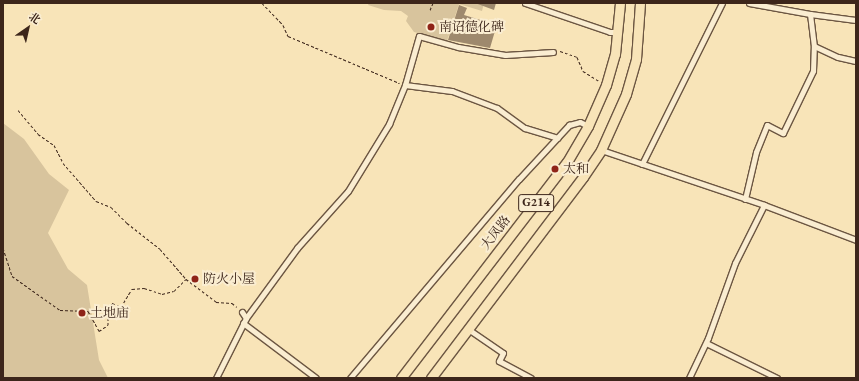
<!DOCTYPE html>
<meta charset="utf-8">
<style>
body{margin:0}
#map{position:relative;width:859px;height:381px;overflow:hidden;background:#f8e4b8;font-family:"EB Garamond","Noto Serif SC",serif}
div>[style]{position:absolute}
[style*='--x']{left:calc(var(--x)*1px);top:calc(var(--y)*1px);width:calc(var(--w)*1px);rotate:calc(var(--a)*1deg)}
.green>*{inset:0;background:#d8c49d}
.building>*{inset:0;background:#9e896d}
.path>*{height:1px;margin-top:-0.5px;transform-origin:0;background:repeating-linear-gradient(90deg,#3d261b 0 3px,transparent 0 5px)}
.roads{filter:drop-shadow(1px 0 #6c5642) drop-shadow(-1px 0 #6c5642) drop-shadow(0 1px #6c5642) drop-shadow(0 -1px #6c5642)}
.street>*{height:5px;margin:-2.5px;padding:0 2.5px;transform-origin:2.5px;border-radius:2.5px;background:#faedd1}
.highway>*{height:9px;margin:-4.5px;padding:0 4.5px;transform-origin:4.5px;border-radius:4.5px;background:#f8e4b8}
.dots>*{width:11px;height:11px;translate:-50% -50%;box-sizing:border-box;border:2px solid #faedd1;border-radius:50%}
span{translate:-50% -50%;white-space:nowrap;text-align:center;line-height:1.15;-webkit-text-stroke:4px #faedd1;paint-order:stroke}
.shield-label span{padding:1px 3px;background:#faedd1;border:1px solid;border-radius:3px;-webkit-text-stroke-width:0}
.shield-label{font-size:12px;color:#3d261b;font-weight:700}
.poi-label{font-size:13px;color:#3d261b}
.left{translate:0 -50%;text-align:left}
.street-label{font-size:13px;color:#3d261b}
.frame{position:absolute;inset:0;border:4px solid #3d261b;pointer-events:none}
.north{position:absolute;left:8px;top:8px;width:40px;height:40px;-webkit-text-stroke:3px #faedd1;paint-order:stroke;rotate:34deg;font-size:11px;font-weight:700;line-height:16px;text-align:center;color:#3d261b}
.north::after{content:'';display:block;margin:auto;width:14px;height:18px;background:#3d261b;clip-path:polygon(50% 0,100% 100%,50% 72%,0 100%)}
</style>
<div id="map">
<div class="green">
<i style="clip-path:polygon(369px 3px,484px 3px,482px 11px,459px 4px,447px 41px,414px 32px,406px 21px,408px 16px,401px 11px,384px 10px,368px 5px)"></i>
<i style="clip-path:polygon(3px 123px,24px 139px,49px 174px,69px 190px,48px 233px,68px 269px,87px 285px,99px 360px,108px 378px,3px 378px)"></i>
</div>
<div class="building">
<i style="clip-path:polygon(475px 3px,496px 3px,494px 10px)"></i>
<i style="clip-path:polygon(459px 5px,467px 8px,464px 15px,487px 22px,485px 29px,495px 31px,490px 48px,448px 40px)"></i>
</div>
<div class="path">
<i style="--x:262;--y:3;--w:30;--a:46"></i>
<i style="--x:283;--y:25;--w:12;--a:66"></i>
<i style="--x:288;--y:36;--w:121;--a:22.9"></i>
<i style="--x:430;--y:10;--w:8;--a:-67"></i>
<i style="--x:560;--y:51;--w:18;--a:19"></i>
<i style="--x:577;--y:57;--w:15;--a:67"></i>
<i style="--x:583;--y:71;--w:19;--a:32"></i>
<i style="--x:18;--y:110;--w:31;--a:50"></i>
<i style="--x:38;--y:134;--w:19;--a:35"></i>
<i style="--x:54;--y:145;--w:20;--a:63"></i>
<i style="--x:63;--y:163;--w:50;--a:49"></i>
<i style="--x:96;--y:201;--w:16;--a:22"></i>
<i style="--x:111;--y:207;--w:23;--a:45"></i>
<i style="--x:127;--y:223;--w:42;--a:38.2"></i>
<i style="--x:160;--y:249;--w:40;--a:49"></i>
<i style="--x:186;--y:279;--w:38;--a:37"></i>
<i style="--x:216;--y:302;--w:16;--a:4"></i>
<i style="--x:232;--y:303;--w:6;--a:39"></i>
<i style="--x:3;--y:248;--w:29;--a:72"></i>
<i style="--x:12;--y:276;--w:59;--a:35.3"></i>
<i style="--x:60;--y:310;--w:28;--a:2"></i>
<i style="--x:88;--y:311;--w:23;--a:61"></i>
<i style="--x:99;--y:331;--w:11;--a:-34"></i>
<i style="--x:108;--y:325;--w:14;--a:-90"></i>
<i style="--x:108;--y:311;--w:9;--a:-63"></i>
<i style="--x:112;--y:303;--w:10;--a:24"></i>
<i style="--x:121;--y:307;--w:21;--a:-59"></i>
<i style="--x:132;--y:289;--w:12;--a:-5"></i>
<i style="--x:144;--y:288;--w:19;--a:18"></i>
<i style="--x:162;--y:294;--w:12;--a:-14"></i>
<i style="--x:174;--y:291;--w:17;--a:-45"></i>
</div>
<div class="roads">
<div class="street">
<i style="--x:525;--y:3;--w:90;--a:18.8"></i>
<i style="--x:610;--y:32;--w:8;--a:0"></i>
<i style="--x:749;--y:3;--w:62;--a:10.2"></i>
<i style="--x:810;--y:14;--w:32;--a:83"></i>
<i style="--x:814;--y:46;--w:26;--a:25"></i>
<i style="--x:838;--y:57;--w:18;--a:13"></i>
<i style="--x:810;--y:14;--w:46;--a:7.4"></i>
<i style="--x:405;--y:85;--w:47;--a:7.3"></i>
<i style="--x:452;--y:91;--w:48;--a:20.7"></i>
<i style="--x:497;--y:108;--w:34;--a:36"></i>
<i style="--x:525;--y:128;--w:34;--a:17"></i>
<i style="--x:601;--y:150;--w:172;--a:18.6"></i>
<i style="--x:764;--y:205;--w:98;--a:20.8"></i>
<i style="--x:642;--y:164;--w:180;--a:-63.6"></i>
<i style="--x:745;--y:199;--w:48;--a:-76.8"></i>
<i style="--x:756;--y:152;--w:29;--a:-68"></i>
<i style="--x:767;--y:125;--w:18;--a:27"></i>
<i style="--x:783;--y:133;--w:69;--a:-64.2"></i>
<i style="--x:813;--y:71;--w:25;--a:-88"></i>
<i style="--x:242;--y:312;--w:7;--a:56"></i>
<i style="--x:243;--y:323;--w:91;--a:37"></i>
<i style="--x:468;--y:329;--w:42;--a:34.4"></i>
<i style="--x:503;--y:353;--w:9;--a:117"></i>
<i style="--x:499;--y:361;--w:36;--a:28"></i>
<i style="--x:706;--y:343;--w:79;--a:26.2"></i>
<i style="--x:216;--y:378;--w:67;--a:-63.4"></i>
<i style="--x:246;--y:318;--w:87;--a:-53.9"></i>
<i style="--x:297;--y:248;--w:76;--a:-48.2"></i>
<i style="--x:348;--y:191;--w:79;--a:-58.5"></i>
<i style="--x:389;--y:124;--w:42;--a:-67.7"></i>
<i style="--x:405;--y:85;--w:51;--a:-74.1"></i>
<i style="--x:419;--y:36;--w:41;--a:15.8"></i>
<i style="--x:458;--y:47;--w:48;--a:9.7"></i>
<i style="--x:505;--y:55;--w:48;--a:-3.6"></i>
<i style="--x:350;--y:378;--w:261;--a:-49.7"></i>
<i style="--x:519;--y:179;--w:74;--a:-47.2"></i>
<i style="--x:569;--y:125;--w:11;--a:-15"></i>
<i style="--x:580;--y:122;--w:9;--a:27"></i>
<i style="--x:689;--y:378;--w:44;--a:-64.6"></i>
<i style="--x:708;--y:338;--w:80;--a:-70.2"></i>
<i style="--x:735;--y:263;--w:65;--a:-63.4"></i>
</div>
<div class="highway">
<i style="--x:401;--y:378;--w:272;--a:-52.5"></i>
<i style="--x:567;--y:162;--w:42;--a:-59.7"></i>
<i style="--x:588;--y:126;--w:45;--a:-66.3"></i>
<i style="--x:606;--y:85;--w:32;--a:-74"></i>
<i style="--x:615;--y:54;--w:51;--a:-84.4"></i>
<i style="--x:431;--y:378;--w:252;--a:-52.9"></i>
<i style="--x:583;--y:177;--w:32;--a:-56"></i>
<i style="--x:601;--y:150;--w:61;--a:-65.9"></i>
<i style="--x:626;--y:94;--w:36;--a:-74"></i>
<i style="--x:636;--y:59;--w:56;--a:-85.9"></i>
</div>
</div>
<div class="dots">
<i style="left:431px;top:27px;background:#8f2418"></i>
<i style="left:555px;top:169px;background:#8f2418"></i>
<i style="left:195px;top:279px;background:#8f2418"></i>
<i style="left:82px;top:313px;background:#8f2418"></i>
</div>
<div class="shield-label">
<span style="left:536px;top:203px">G214</span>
</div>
<div class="poi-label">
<span class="left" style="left:439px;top:27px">南诏德化碑</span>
<span class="left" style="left:563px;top:169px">太和</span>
<span class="left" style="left:203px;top:279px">防火小屋</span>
<span class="left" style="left:90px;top:313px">土地庙</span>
</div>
<div class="street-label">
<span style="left:496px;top:233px;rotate:-52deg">大凤路</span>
</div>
<div class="frame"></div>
<div class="north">北</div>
</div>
